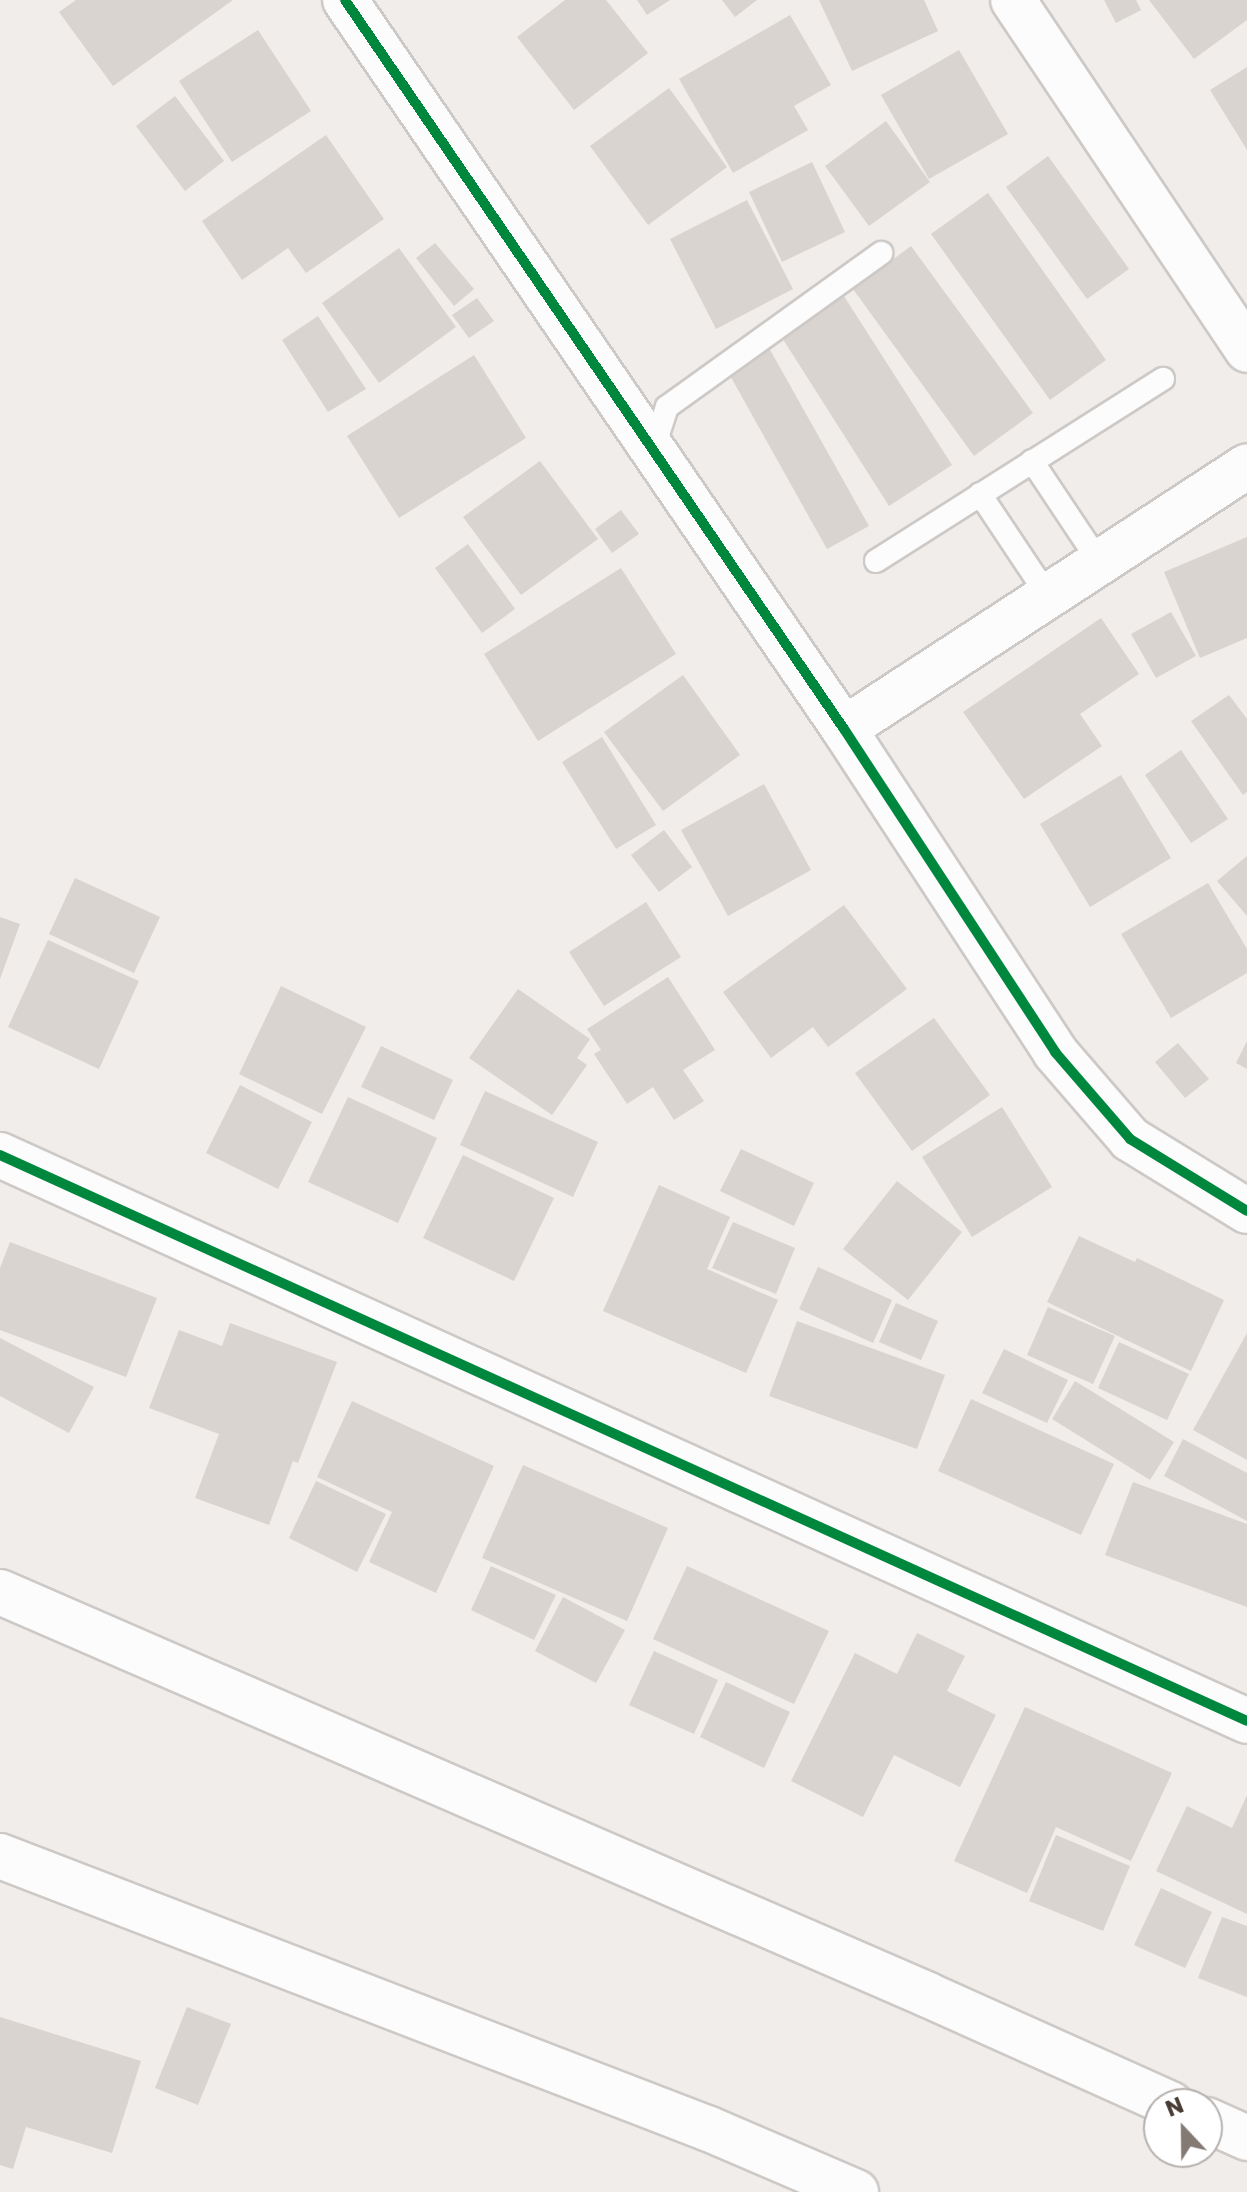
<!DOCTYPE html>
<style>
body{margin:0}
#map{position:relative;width:1247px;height:2192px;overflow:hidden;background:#f0edea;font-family:Poppins,sans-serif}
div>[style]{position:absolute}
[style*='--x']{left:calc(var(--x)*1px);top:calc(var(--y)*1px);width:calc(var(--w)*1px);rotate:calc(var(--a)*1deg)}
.building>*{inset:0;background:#d9d4d0}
.roads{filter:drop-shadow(2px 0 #cdc9c6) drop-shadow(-2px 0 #cdc9c6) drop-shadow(0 2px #cdc9c6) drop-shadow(0 -2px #cdc9c6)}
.service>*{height:22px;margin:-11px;padding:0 11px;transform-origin:11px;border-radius:11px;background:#fdfcfc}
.minor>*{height:44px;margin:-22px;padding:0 22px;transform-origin:22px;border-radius:22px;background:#fdfcfc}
.tertiary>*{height:44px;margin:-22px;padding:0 22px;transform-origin:22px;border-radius:22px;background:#fdfcfc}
.cycleway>*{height:10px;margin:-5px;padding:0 5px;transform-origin:5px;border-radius:5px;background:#00873e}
span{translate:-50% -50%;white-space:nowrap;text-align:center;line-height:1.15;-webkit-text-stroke:8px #fff;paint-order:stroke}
.north{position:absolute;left:1143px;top:2088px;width:80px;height:80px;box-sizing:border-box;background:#fff;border:2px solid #b6b1ae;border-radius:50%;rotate:338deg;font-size:22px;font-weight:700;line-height:32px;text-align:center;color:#483c34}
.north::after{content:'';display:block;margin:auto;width:28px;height:36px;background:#837a74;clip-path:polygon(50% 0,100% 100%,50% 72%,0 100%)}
</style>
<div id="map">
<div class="building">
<i style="clip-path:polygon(76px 0,233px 0,113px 86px,59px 12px)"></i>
<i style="clip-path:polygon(565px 0,606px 0,648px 53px,574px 110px,517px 37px)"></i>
<i style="clip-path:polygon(637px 0,670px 0,647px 15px)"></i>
<i style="clip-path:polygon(722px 0,757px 0,735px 17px)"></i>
<i style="clip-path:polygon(819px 0,924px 0,938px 31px,852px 71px)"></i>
<i style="clip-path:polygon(1104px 0,1136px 0,1141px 10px,1116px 23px)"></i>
<i style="clip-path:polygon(1149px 0,1247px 0,1247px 20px,1194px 59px)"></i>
<i style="clip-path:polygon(790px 15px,831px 85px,794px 106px,808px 130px,733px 173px,679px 79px)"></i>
<i style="clip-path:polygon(258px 30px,311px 111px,232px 162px,179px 81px)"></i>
<i style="clip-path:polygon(959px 50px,1008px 134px,929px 179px,881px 95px)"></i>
<i style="clip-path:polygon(1247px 67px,1247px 150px,1210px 90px)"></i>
<i style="clip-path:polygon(669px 88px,727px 167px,648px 225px,590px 146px)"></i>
<i style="clip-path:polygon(175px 96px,224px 161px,185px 191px,136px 126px)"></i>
<i style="clip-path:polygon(886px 121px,930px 182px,869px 226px,825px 166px)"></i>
<i style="clip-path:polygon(326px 135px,384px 219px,306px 273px,288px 248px,242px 280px,202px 221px)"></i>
<i style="clip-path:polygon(1048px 156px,1129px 269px,1087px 299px,1006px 187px)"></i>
<i style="clip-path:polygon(812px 162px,845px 232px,782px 262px,749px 192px)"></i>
<i style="clip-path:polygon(988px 193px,1106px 360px,1050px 400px,931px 234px)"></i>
<i style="clip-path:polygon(747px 200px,793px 289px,716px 329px,670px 239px)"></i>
<i style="clip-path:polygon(435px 243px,474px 289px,454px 306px,416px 258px)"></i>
<i style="clip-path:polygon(911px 246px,1033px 413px,974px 456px,853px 289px)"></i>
<i style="clip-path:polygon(399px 248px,456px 327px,379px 383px,322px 303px)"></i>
<i style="clip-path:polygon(842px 293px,952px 465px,889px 506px,779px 333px)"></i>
<i style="clip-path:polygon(477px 298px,494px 321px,469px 338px,452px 315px)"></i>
<i style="clip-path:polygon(318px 316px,366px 389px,328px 412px,282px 340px)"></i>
<i style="clip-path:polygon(769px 348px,869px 526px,827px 549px,728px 372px)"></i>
<i style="clip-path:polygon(474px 355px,526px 438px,399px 518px,347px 436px)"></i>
<i style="clip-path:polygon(540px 461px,598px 539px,521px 595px,463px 517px)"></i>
<i style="clip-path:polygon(621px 510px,639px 534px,612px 553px,595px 529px)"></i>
<i style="clip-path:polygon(1247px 537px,1247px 638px,1200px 658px,1164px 572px)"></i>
<i style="clip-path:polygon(468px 544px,515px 609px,482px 633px,435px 568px)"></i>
<i style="clip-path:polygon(621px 568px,676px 654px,538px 741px,484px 654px)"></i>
<i style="clip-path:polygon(1171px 612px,1196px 656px,1156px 678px,1131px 634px)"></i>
<i style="clip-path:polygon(1101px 618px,1139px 674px,1080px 714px,1102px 746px,1024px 799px,963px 712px)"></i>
<i style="clip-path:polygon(683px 675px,740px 755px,663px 811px,604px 732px)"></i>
<i style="clip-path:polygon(1229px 695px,1247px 719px,1247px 792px,1243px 795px,1191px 721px)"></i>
<i style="clip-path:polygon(602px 737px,656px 825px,616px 849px,562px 762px)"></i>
<i style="clip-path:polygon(1181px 750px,1228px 819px,1191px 843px,1145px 775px)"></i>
<i style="clip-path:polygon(1121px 775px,1171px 858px,1090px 907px,1040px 824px)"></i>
<i style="clip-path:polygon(764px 784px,811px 870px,728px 916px,681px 830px)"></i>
<i style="clip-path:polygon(664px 830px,692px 867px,659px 892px,631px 855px)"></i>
<i style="clip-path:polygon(1247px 856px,1247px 916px,1217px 881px)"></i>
<i style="clip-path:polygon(75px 878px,160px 917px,134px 973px,49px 934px)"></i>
<i style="clip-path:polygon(1208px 883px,1247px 949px,1247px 973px,1171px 1018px,1121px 934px)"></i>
<i style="clip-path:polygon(646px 902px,681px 957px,604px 1006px,569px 952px)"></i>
<i style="clip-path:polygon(844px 905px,907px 989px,828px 1047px,813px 1027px,771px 1058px,723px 992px)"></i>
<i style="clip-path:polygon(0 917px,20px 924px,0 979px)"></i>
<i style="clip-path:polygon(48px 940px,139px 981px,99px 1069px,8px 1027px)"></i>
<i style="clip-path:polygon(668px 977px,715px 1050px,683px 1070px,704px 1101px,674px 1120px,653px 1087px,627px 1104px,594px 1054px,601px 1050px,587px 1029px)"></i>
<i style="clip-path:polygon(281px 986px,366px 1027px,322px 1114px,239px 1074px)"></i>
<i style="clip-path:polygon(518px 989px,590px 1039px,577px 1058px,587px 1065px,552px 1115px,469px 1058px)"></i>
<i style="clip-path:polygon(934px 1018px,990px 1095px,912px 1151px,855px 1073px)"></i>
<i style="clip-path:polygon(1247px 1041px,1247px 1069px,1236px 1063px)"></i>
<i style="clip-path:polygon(1178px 1043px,1209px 1079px,1185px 1098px,1155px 1062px)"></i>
<i style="clip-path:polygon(381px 1046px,453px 1080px,434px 1120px,361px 1087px)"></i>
<i style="clip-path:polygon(240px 1085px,312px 1122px,278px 1189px,206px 1153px)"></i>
<i style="clip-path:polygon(485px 1091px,598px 1142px,573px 1197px,460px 1145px)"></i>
<i style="clip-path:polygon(348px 1097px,437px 1138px,398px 1223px,308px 1182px)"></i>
<i style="clip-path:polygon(1002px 1107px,1052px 1187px,972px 1237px,922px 1157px)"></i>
<i style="clip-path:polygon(741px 1149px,814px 1183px,794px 1226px,720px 1191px)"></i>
<i style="clip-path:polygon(463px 1155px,554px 1198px,514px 1281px,423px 1238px)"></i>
<i style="clip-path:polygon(897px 1181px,962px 1232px,908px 1300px,843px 1249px)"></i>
<i style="clip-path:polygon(659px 1185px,730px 1217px,707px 1269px,778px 1300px,746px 1373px,603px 1311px)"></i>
<i style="clip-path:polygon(733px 1222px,795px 1248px,776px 1294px,712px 1268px)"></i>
<i style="clip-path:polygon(1079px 1236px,1135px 1262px,1137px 1258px,1224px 1300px,1191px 1371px,1047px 1302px)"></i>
<i style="clip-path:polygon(10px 1242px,157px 1298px,126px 1377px,0 1330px,0 1268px)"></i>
<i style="clip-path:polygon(818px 1267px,892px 1300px,873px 1343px,799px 1309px)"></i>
<i style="clip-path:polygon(896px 1303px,938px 1321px,921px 1360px,879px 1342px)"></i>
<i style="clip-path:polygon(1048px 1307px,1115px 1336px,1093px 1384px,1027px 1355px)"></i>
<i style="clip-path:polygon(797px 1321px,945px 1375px,917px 1449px,769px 1396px)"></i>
<i style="clip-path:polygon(230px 1323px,337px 1362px,298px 1463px,293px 1461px,269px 1525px,195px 1498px,219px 1434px,149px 1408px,179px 1330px,222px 1346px)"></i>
<i style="clip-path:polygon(1247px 1333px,1247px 1460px,1193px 1430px)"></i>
<i style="clip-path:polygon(0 1338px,94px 1387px,69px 1433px,0 1396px)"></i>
<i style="clip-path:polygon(1119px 1342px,1189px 1374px,1167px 1420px,1098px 1388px)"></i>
<i style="clip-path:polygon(1004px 1349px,1068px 1380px,1047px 1423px,982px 1393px)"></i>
<i style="clip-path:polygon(1075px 1381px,1174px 1442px,1150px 1480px,1052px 1419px)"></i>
<i style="clip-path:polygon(971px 1399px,1114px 1464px,1081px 1535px,938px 1471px)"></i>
<i style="clip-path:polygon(352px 1401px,494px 1466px,436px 1593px,369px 1562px,392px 1512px,317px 1477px)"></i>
<i style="clip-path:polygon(1183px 1439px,1247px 1473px,1247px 1521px,1164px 1476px)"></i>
<i style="clip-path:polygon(523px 1465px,668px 1528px,627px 1621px,482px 1558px)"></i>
<i style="clip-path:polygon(316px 1481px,386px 1514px,357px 1572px,289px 1538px)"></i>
<i style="clip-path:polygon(1133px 1482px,1247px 1524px,1247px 1607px,1105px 1555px)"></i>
<i style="clip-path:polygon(491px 1566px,556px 1595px,534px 1640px,471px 1610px)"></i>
<i style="clip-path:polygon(687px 1566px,829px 1631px,794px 1704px,653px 1639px)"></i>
<i style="clip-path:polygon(563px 1597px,625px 1630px,596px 1683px,535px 1651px)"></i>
<i style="clip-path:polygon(917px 1633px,965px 1656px,947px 1691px,996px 1715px,960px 1787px,894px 1755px,863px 1817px,791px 1781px,855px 1653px,897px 1674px)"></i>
<i style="clip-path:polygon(654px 1651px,718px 1680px,694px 1734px,629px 1705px)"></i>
<i style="clip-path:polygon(726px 1682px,790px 1712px,764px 1768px,700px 1737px)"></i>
<i style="clip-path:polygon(1025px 1707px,1172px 1773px,1131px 1861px,1056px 1827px,1027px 1893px,954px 1861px)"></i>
<i style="clip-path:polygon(1247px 1795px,1247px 1914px,1156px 1871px,1187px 1806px,1232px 1828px)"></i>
<i style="clip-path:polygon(1056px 1835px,1130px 1866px,1103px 1931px,1029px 1901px)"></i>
<i style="clip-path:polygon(1161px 1888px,1212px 1912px,1185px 1968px,1134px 1945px)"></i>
<i style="clip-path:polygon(1222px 1917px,1247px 1926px,1247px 1997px,1198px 1978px)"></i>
<i style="clip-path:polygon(187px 2007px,231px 2024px,198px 2105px,155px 2088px)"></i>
<i style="clip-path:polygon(0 2017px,141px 2061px,112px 2153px,26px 2127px,13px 2169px,0 2165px)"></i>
</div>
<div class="roads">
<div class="service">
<i style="--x:653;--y:450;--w:45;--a:-72"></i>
<i style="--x:667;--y:407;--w:264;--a:-35.7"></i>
<i style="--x:1032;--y:461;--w:123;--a:56.3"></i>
<i style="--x:980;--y:494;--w:123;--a:56.3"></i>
<i style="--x:876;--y:561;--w:340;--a:-32.4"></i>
</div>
<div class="minor">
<i style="--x:345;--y:0;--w:883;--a:55.61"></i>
<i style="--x:844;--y:729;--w:386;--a:56.8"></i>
<i style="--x:1055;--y:1052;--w:115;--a:49.2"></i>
<i style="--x:1130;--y:1139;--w:137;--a:31.6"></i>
<i style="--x:1013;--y:0;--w:421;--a:56.2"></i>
<i style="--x:844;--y:729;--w:481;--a:-33.1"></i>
<i style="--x:0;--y:1155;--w:1369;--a:24.41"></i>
</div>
<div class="tertiary">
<i style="--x:0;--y:1592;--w:1012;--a:23.47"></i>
<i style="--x:928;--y:1995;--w:266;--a:24.2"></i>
<i style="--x:0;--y:1856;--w:760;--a:21.06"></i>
<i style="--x:709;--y:2129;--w:160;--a:23.2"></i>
<i style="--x:1207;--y:2120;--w:44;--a:24.2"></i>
</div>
</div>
<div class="cycleway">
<i style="--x:345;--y:0;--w:883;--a:55.61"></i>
<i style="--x:844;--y:729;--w:386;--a:56.8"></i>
<i style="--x:1055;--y:1052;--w:115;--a:49.2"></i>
<i style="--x:1130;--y:1139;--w:137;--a:31.6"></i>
<i style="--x:0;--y:1155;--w:1369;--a:24.41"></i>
</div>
<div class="north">N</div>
</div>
